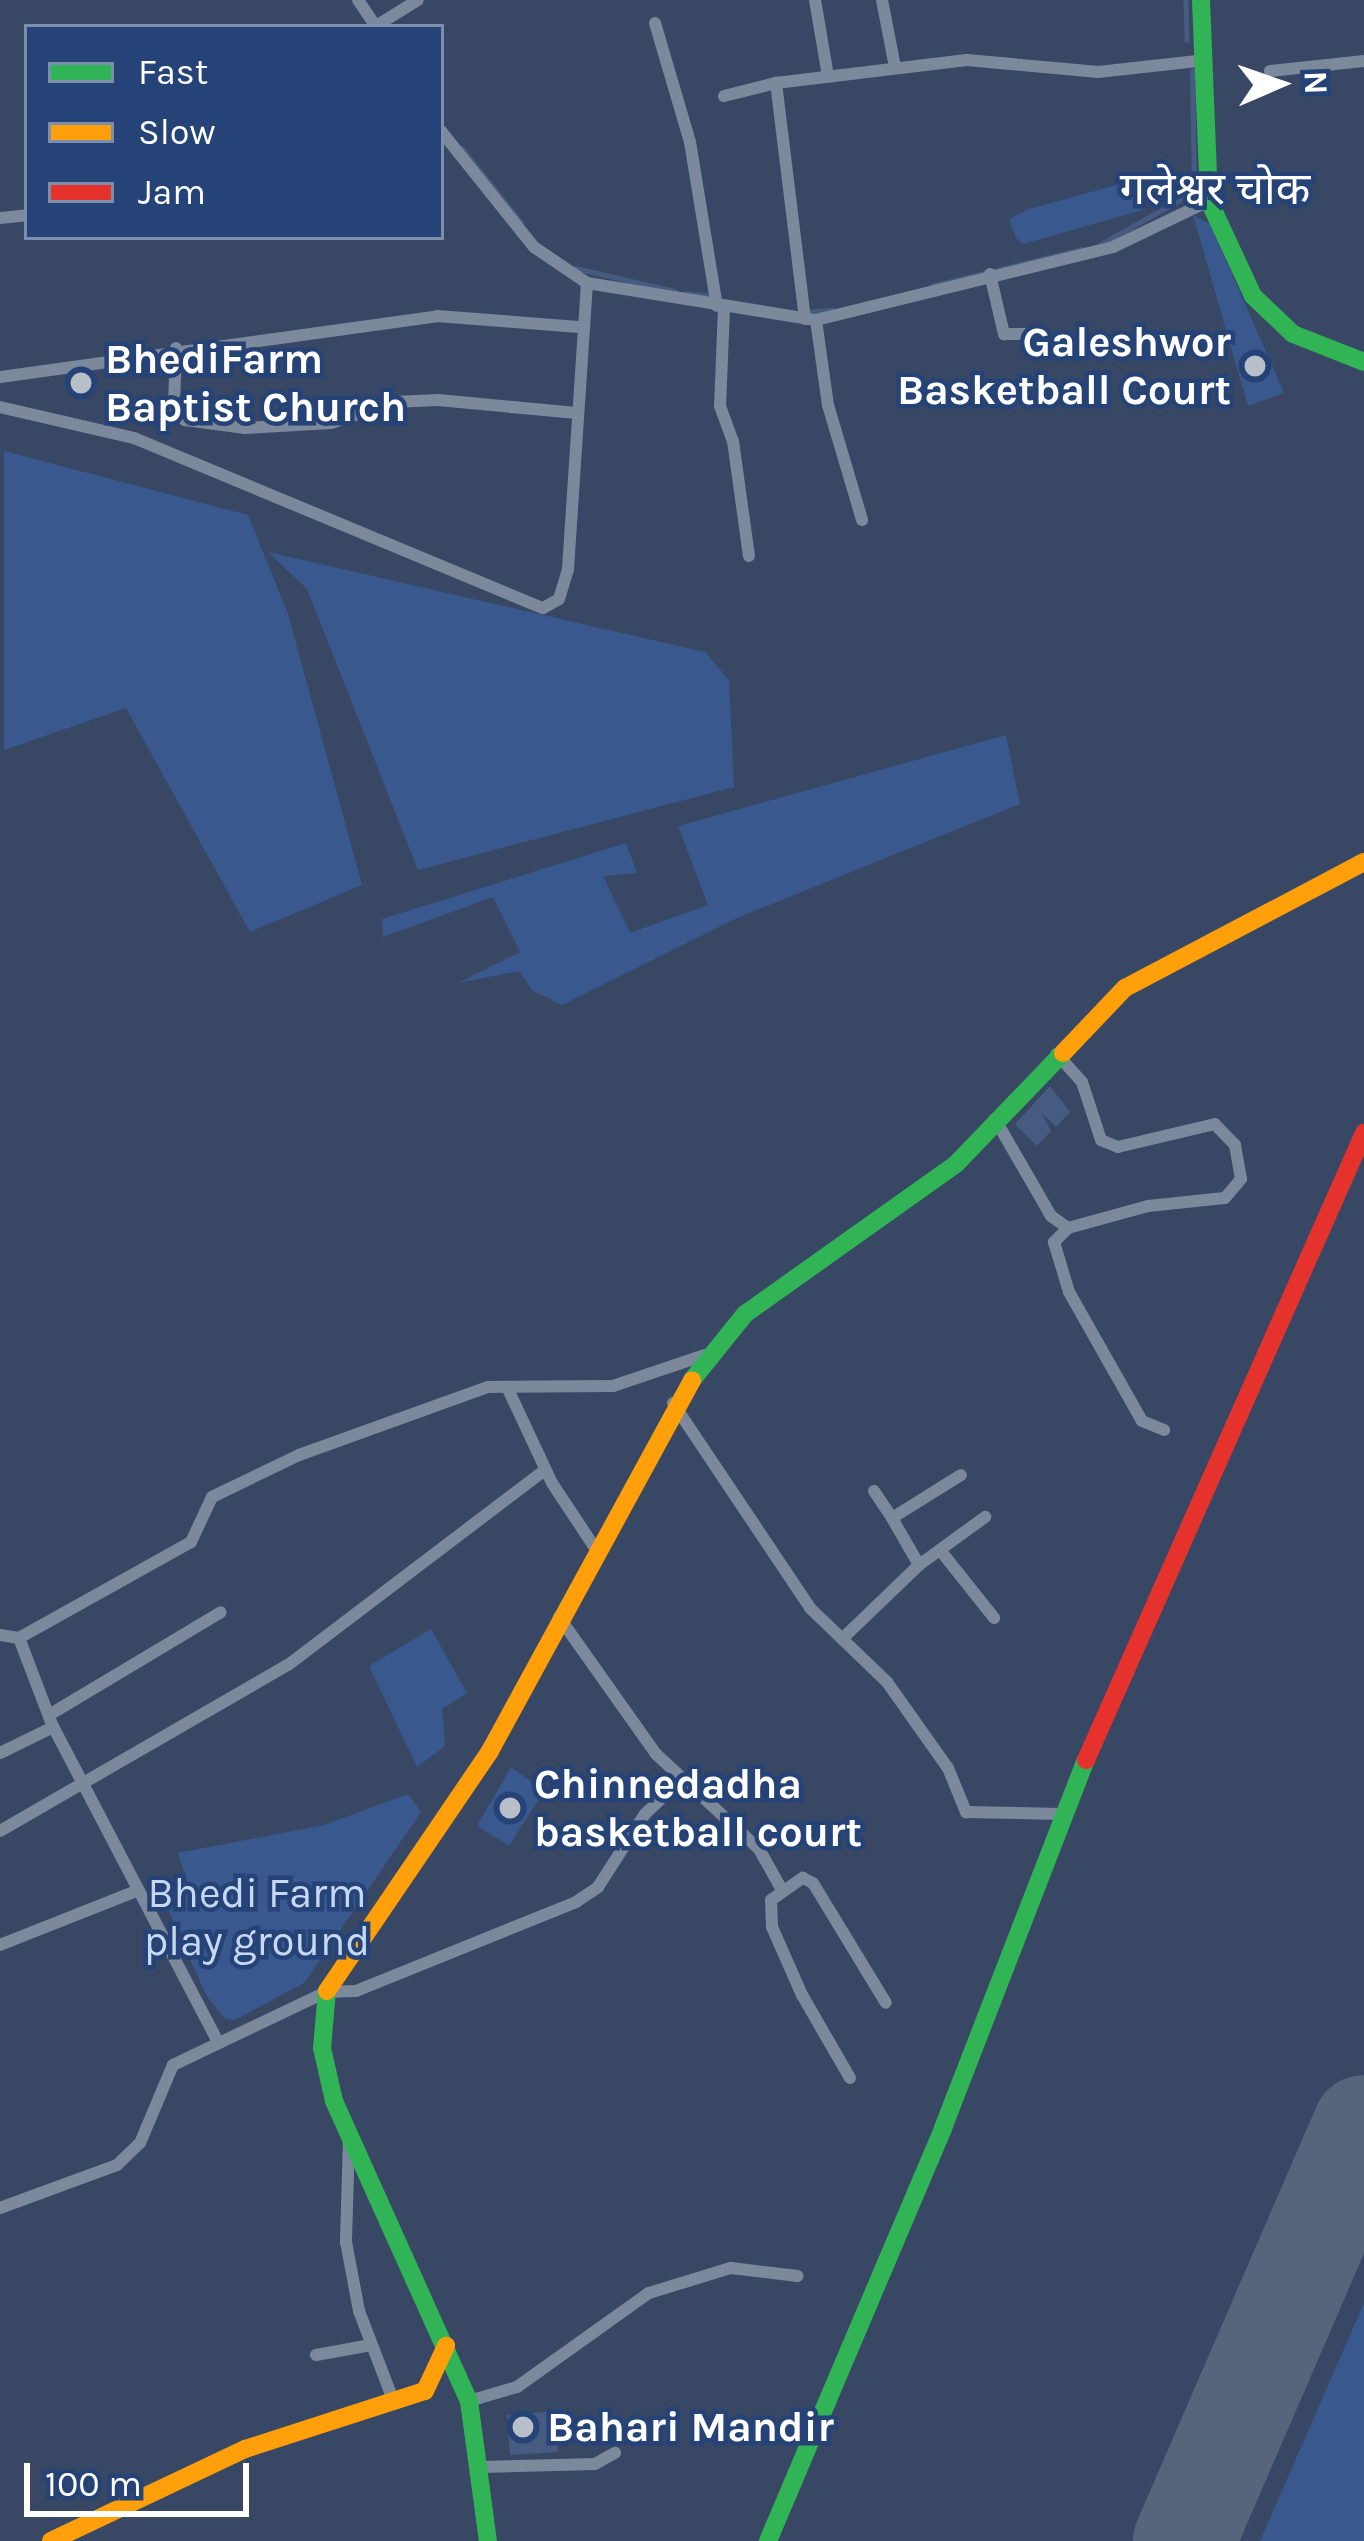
<!DOCTYPE html>
<meta charset="utf-8">
<style>
body{margin:0}
#map{position:relative;width:1364px;height:2541px;overflow:hidden;background:#384864;font-family:Karla,"Noto Sans Devanagari",sans-serif}
div>[style]{position:absolute}
[style*='--x']{left:calc(var(--x)*1px);top:calc(var(--y)*1px);width:calc(var(--w)*1px);rotate:calc(var(--a)*1deg)}
.green>*{inset:0;background:#39588e}
.water>*{inset:0;background:#465b81}
.stream>*{height:4.5px;margin:-2.25px;padding:0 2.25px;transform-origin:2.25px;border-radius:2.25px;background:#465b81}
.taxiway>*{height:39px;margin:-19.5px;padding:0 19.5px;transform-origin:19.5px;border-radius:19.5px;background:#56647c}
.runway>*{height:102px;margin:-51px;padding:0 51px;transform-origin:51px;border-radius:51px;background:#56647c}
.street>*{height:12px;margin:-6px;padding:0 6px;transform-origin:6px;border-radius:6px;background:#7c889b}
.fast>*{height:18px;margin:-9px;padding:0 9px;transform-origin:9px;border-radius:9px;background:#30b455}
.slow>*{height:18px;margin:-9px;padding:0 9px;transform-origin:9px;border-radius:9px;background:#ff9f0a}
.jam>*{height:18px;margin:-9px;padding:0 9px;transform-origin:9px;border-radius:9px;background:#e5322d}
.dots>*{width:33px;height:33px;translate:-50% -50%;box-sizing:border-box;border:6px solid #254377;border-radius:50%}
span{translate:-50% -50%;white-space:nowrap;text-align:center;line-height:1.15;-webkit-text-stroke:9px #254377;paint-order:stroke}
.poi-label{font-size:42px;color:#fff;font-weight:700}
.right{translate:-100% -50%;text-align:right}
.left{translate:0 -50%;text-align:left}
.park-label{font-size:42px;color:#c8d8f2}
.neighbourhood-label{font-size:45px;color:#fff}
.legend{position:absolute;left:24px;top:24px;width:420px;height:216px;box-sizing:border-box;background:#254377;border:3px solid #7c8ead;margin:0;padding:15px 21px;list-style:none;font-size:36px;color:#fff}
.legend li{display:flex;align-items:center;gap:24px;height:60px}
.legend b{width:60px;border:3px solid #7c8ead}
.north{position:absolute;left:1220px;top:24px;width:120px;height:120px;-webkit-text-stroke:9px #254377;paint-order:stroke;rotate:88deg;font-size:33px;font-weight:700;line-height:48px;text-align:center;color:#fff}
.north::after{content:'';display:block;margin:auto;width:42px;height:54px;background:#fff;clip-path:polygon(50% 0,100% 100%,50% 72%,0 100%)}
.scale{position:absolute;left:24px;top:2463px;width:225px;height:54px;box-sizing:border-box;border:6px solid #fff;border-top:0;padding-left:15px;font-size:36px;line-height:42px;white-space:nowrap;color:#fff;-webkit-text-stroke:9px #254377;paint-order:stroke}
</style>
<div id="map">
<div class="green">
<i style="clip-path:polygon(1135px 180px,1146px 209px,1023px 244px,1016px 238px,1009px 219px,1029px 209px)"></i>
<i style="clip-path:polygon(1193px 215px,1210px 224px,1284px 393px,1248px 406px)"></i>
<i style="clip-path:polygon(4px 451px,248px 515px,288px 614px,362px 885px,250px 932px,126px 708px,4px 750px)"></i>
<i style="clip-path:polygon(268px 552px,705px 652px,729px 680px,734px 787px,418px 870px,307px 589px)"></i>
<i style="clip-path:polygon(1006px 735px,1020px 804px,737px 918px,562px 1005px,532px 990px,519px 971px,458px 983px,520px 952px,493px 897px,383px 937px,382px 919px,626px 843px,637px 873px,603px 876px,630px 933px,708px 905px,678px 826px)"></i>
<i style="clip-path:polygon(431px 1629px,467px 1693px,442px 1709px,445px 1746px,417px 1767px,369px 1666px)"></i>
<i style="clip-path:polygon(511px 1767px,544px 1791px,509px 1846px,477px 1826px)"></i>
<i style="clip-path:polygon(408px 1794px,421px 1812px,304px 1983px,235px 2020px,224px 2018px,206px 1995px,162px 1896px,188px 1884px,178px 1853px,324px 1825px)"></i>
<i style="clip-path:polygon(1364px 2303px,1364px 2541px,1260px 2541px)"></i>
</div>
<div class="water">
<i style="clip-path:polygon(1050px 1086px,1070px 1112px,1056px 1127px,1041px 1112px,1051px 1131px,1037px 1146px,1015px 1124px)"></i>
<i style="clip-path:polygon(555px 2411px,558px 2452px,510px 2455px,507px 2415px)"></i>
</div>
<div class="stream">
<i style="--x:1186;--y:0;--w:40;--a:88.6"></i>
<i style="--x:462;--y:148;--w:95;--a:51.4"></i>
<i style="--x:1099;--y:245;--w:109;--a:-29.2"></i>
<i style="--x:1194;--y:192;--w:121;--a:-90.9"></i>
<i style="--x:575;--y:268;--w:103;--a:13"></i>
<i style="--x:931;--y:286;--w:155;--a:-13.8"></i>
<i style="--x:686;--y:293;--w:24;--a:7"></i>
<i style="--x:808;--y:312;--w:24;--a:-5"></i>
</div>
<div class="taxiway">
<i style="--x:1347;--y:2165;--w:28;--a:-52"></i>
</div>
<div class="runway">
<i style="--x:1184;--y:2541;--w:452;--a:-66.6"></i>
</div>
<div class="street">
<i style="--x:358;--y:0;--w:32;--a:56"></i>
<i style="--x:815;--y:0;--w:77;--a:80.3"></i>
<i style="--x:882;--y:0;--w:68;--a:79"></i>
<i style="--x:655;--y:23;--w:124;--a:73.6"></i>
<i style="--x:690;--y:142;--w:166;--a:80.7"></i>
<i style="--x:376;--y:26;--w:49;--a:-31.8"></i>
<i style="--x:1270;--y:71;--w:95;--a:-6.1"></i>
<i style="--x:724;--y:96;--w:54;--a:-14"></i>
<i style="--x:441;--y:131;--w:149;--a:51.3"></i>
<i style="--x:534;--y:247;--w:64;--a:34.2"></i>
<i style="--x:587;--y:283;--w:232;--a:9.2"></i>
<i style="--x:816;--y:320;--w:306;--a:-13.8"></i>
<i style="--x:1113;--y:247;--w:106;--a:-25.6"></i>
<i style="--x:0;--y:218;--w:27;--a:-6"></i>
<i style="--x:990;--y:274;--w:62;--a:76.9"></i>
<i style="--x:1004;--y:334;--w:40;--a:0"></i>
<i style="--x:724;--y:308;--w:98;--a:92.3"></i>
<i style="--x:720;--y:406;--w:37;--a:70"></i>
<i style="--x:733;--y:441;--w:116;--a:82.1"></i>
<i style="--x:805;--y:319;--w:238;--a:-97"></i>
<i style="--x:776;--y:83;--w:192;--a:-6.9"></i>
<i style="--x:967;--y:60;--w:132;--a:5.2"></i>
<i style="--x:1098;--y:72;--w:109;--a:-6.3"></i>
<i style="--x:816;--y:320;--w:86;--a:82"></i>
<i style="--x:828;--y:405;--w:120;--a:73.5"></i>
<i style="--x:176;--y:348;--w:58;--a:92"></i>
<i style="--x:174;--y:406;--w:18;--a:52"></i>
<i style="--x:185;--y:420;--w:61;--a:7.6"></i>
<i style="--x:245;--y:428;--w:86;--a:-3.3"></i>
<i style="--x:331;--y:423;--w:65;--a:-18.7"></i>
<i style="--x:393;--y:402;--w:45;--a:-2.5"></i>
<i style="--x:438;--y:400;--w:139;--a:5.4"></i>
<i style="--x:0;--y:377;--w:441;--a:-7.9"></i>
<i style="--x:437;--y:316;--w:142;--a:4.4"></i>
<i style="--x:0;--y:407;--w:138;--a:13"></i>
<i style="--x:134;--y:438;--w:443;--a:22.6"></i>
<i style="--x:543;--y:608;--w:18;--a:-29"></i>
<i style="--x:559;--y:599;--w:31;--a:-73"></i>
<i style="--x:568;--y:569;--w:287;--a:-86.2"></i>
<i style="--x:995;--y:1119;--w:112;--a:60"></i>
<i style="--x:1051;--y:1216;--w:21;--a:35"></i>
<i style="--x:1068;--y:1228;--w:83;--a:-15.4"></i>
<i style="--x:1148;--y:1206;--w:77;--a:-5.9"></i>
<i style="--x:1225;--y:1198;--w:25;--a:-50"></i>
<i style="--x:1241;--y:1179;--w:35;--a:-100"></i>
<i style="--x:1235;--y:1145;--w:29;--a:-134"></i>
<i style="--x:1215;--y:1124;--w:100;--a:166.7"></i>
<i style="--x:1118;--y:1147;--w:18;--a:-158"></i>
<i style="--x:1101;--y:1140;--w:61;--a:-108.1"></i>
<i style="--x:1082;--y:1082;--w:38;--a:-132"></i>
<i style="--x:1068;--y:1228;--w:20;--a:135"></i>
<i style="--x:1054;--y:1242;--w:52;--a:73.3"></i>
<i style="--x:1069;--y:1292;--w:148;--a:60.5"></i>
<i style="--x:1142;--y:1421;--w:24;--a:22"></i>
<i style="--x:507;--y:1387;--w:106;--a:64.9"></i>
<i style="--x:552;--y:1483;--w:78;--a:56.5"></i>
<i style="--x:673;--y:1403;--w:247;--a:56.2"></i>
<i style="--x:810;--y:1608;--w:107;--a:43.9"></i>
<i style="--x:887;--y:1682;--w:105;--a:54.7"></i>
<i style="--x:948;--y:1768;--w:48;--a:67.8"></i>
<i style="--x:966;--y:1812;--w:96;--a:1.2"></i>
<i style="--x:874;--y:1491;--w:32;--a:56"></i>
<i style="--x:892;--y:1518;--w:81;--a:-31.9"></i>
<i style="--x:892;--y:1518;--w:54;--a:60.1"></i>
<i style="--x:940;--y:1550;--w:87;--a:51.5"></i>
<i style="--x:559;--y:1617;--w:168;--a:54.7"></i>
<i style="--x:656;--y:1754;--w:140;--a:42.7"></i>
<i style="--x:759;--y:1849;--w:47;--a:60.7"></i>
<i style="--x:0;--y:1635;--w:19;--a:9"></i>
<i style="--x:842;--y:1639;--w:107;--a:-43.9"></i>
<i style="--x:919;--y:1565;--w:82;--a:-36"></i>
<i style="--x:49;--y:1715;--w:200;--a:-30.9"></i>
<i style="--x:0;--y:1753;--w:59;--a:-26.1"></i>
<i style="--x:0;--y:1831;--w:332;--a:-30"></i>
<i style="--x:288;--y:1665;--w:323;--a:-37.2"></i>
<i style="--x:0;--y:1945;--w:149;--a:-21.6"></i>
<i style="--x:218;--y:2042;--w:356;--a:-117.6"></i>
<i style="--x:53;--y:1727;--w:95;--a:-110.9"></i>
<i style="--x:19;--y:1638;--w:197;--a:-29.2"></i>
<i style="--x:191;--y:1542;--w:50;--a:-65"></i>
<i style="--x:212;--y:1497;--w:97;--a:-25.8"></i>
<i style="--x:299;--y:1455;--w:201;--a:-19.8"></i>
<i style="--x:488;--y:1387;--w:125;--a:-0.5"></i>
<i style="--x:613;--y:1386;--w:97;--a:-18.6"></i>
<i style="--x:850;--y:2078;--w:96;--a:-120"></i>
<i style="--x:802;--y:1995;--w:74;--a:-113.8"></i>
<i style="--x:772;--y:1927;--w:27;--a:-92"></i>
<i style="--x:771;--y:1900;--w:39;--a:-35"></i>
<i style="--x:803;--y:1878;--w:11;--a:27"></i>
<i style="--x:813;--y:1883;--w:140;--a:58.7"></i>
<i style="--x:349;--y:2139;--w:103;--a:91.7"></i>
<i style="--x:346;--y:2242;--w:70;--a:79.3"></i>
<i style="--x:359;--y:2311;--w:97;--a:69"></i>
<i style="--x:0;--y:2208;--w:125;--a:-20.2"></i>
<i style="--x:117;--y:2165;--w:32;--a:-44"></i>
<i style="--x:140;--y:2143;--w:85;--a:-67.1"></i>
<i style="--x:173;--y:2065;--w:170;--a:-25.5"></i>
<i style="--x:326;--y:1992;--w:30;--a:-2"></i>
<i style="--x:356;--y:1991;--w:237;--a:-22"></i>
<i style="--x:576;--y:1902;--w:27;--a:-34"></i>
<i style="--x:598;--y:1887;--w:87;--a:-57.2"></i>
<i style="--x:645;--y:1814;--w:50;--a:-43.4"></i>
<i style="--x:316;--y:2355;--w:56;--a:-10.3"></i>
<i style="--x:469;--y:2401;--w:50;--a:-16.3"></i>
<i style="--x:517;--y:2387;--w:162;--a:-35.5"></i>
<i style="--x:649;--y:2293;--w:86;--a:-17"></i>
<i style="--x:731;--y:2268;--w:67;--a:6.8"></i>
<i style="--x:480;--y:2467;--w:115;--a:-1.5"></i>
<i style="--x:595;--y:2464;--w:23;--a:-29"></i>
</div>
<div class="fast">
<i style="--x:1201;--y:0;--w:201;--a:87.7"></i>
<i style="--x:1209;--y:201;--w:105;--a:65.1"></i>
<i style="--x:1253;--y:296;--w:55;--a:43.5"></i>
<i style="--x:1293;--y:334;--w:76;--a:21.5"></i>
<i style="--x:692;--y:1380;--w:85;--a:-51.2"></i>
<i style="--x:745;--y:1314;--w:259;--a:-35.4"></i>
<i style="--x:956;--y:1164;--w:154;--a:-46.1"></i>
<i style="--x:327;--y:1991;--w:57;--a:95"></i>
<i style="--x:322;--y:2048;--w:54;--a:77.2"></i>
<i style="--x:334;--y:2101;--w:329;--a:65.8"></i>
<i style="--x:469;--y:2401;--w:141;--a:82.3"></i>
<i style="--x:768;--y:2541;--w:449;--a:-67"></i>
<i style="--x:943;--y:2128;--w:395;--a:-68.8"></i>
</div>
<div class="slow">
<i style="--x:1063;--y:1053;--w:90;--a:-46.4"></i>
<i style="--x:1125;--y:988;--w:270;--a:-27.8"></i>
<i style="--x:327;--y:1991;--w:290;--a:-55.8"></i>
<i style="--x:490;--y:1751;--w:422;--a:-61.4"></i>
<i style="--x:51;--y:2541;--w:215;--a:-25.4"></i>
<i style="--x:245;--y:2449;--w:189;--a:-17.9"></i>
<i style="--x:425;--y:2391;--w:50;--a:-65"></i>
</div>
<div class="jam">
<i style="--x:1086;--y:1760;--w:686;--a:-66.09"></i>
</div>
<div class="dots">
<i style="left:1255px;top:366px;background:#b9bfc9"></i>
<i style="left:81px;top:383px;background:#b9bfc9"></i>
<i style="left:510px;top:1808px;background:#b9bfc9"></i>
<i style="left:523px;top:2427px;background:#b9bfc9"></i>
</div>
<div class="poi-label">
<span class="right" style="left:1231px;top:366px">Galeshwor<br>Basketball Court</span>
<span class="left" style="left:105px;top:383px">BhediFarm<br>Baptist Church</span>
<span class="left" style="left:534px;top:1808px">Chinnedadha<br>basketball court</span>
<span class="left" style="left:547px;top:2427px">Bahari Mandir</span>
</div>
<div class="park-label">
<span style="left:257px;top:1917px">Bhedi Farm<br>play ground</span>
</div>
<div class="neighbourhood-label">
<span style="left:1215px;top:190px">गलेश्वर चोक</span>
</div>
<ul class="legend">
<li><b style="height:15px;background:#30b455"></b>Fast</li>
<li><b style="height:15px;background:#ff9f0a"></b>Slow</li>
<li><b style="height:15px;background:#e5322d"></b>Jam</li>
</ul>
<div class="north">N</div>
<div class="scale">100 m</div>
</div>
